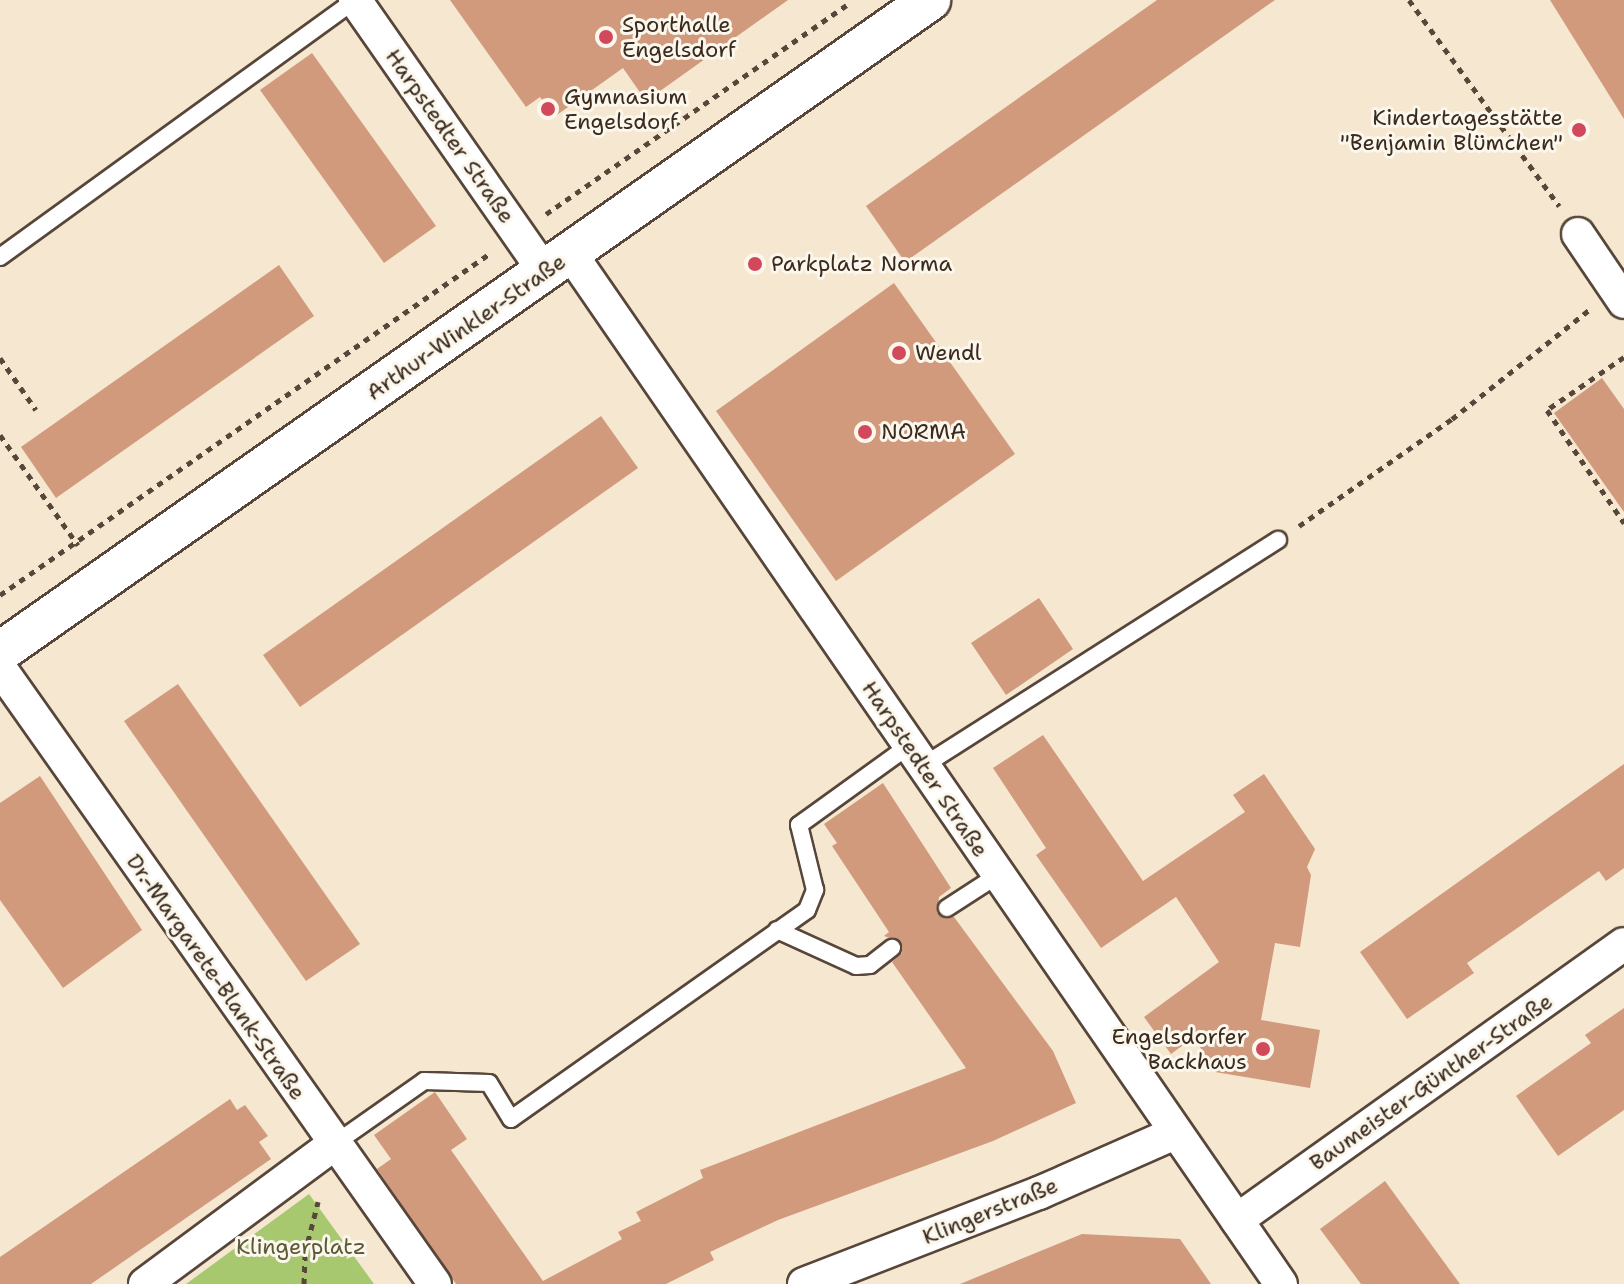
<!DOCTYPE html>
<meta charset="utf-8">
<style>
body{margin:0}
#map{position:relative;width:1624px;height:1284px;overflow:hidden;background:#f6e7d0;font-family:"Shantell Sans",sans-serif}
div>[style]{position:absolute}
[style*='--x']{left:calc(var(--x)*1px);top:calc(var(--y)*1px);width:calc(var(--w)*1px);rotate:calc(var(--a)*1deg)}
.green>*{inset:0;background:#a8c870}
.building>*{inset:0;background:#d19a7c}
.path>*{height:5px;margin-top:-2.5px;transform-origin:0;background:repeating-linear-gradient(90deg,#574639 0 6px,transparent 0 12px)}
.roads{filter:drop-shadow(2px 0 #574639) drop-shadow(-2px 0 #574639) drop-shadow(0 2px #574639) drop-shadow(0 -2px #574639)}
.service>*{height:16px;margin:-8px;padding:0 8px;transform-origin:8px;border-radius:8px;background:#fff}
.minor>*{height:32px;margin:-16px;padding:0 16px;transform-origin:16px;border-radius:16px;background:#fff}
.tertiary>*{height:40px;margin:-20px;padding:0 20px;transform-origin:20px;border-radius:20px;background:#fff}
.dots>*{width:22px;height:22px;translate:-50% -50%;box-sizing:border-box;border:4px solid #fbf7ec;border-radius:50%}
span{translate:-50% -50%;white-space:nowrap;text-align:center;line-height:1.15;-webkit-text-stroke:6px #fbf7ec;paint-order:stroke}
.poi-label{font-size:22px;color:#3b2a1e}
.left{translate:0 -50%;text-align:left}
.right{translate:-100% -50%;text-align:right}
.street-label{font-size:22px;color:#3b2a1e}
.park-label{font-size:22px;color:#5c5937}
</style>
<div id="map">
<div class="green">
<i style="clip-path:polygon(309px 1194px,374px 1284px,186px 1284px)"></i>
</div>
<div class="building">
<i style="clip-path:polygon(450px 0,788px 0,646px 101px,623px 68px,554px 117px,540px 97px,526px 107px)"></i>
<i style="clip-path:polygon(1157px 0,1275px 0,905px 262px,866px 206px)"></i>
<i style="clip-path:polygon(1550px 0,1624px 0,1624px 119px)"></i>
<i style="clip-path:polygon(312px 53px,436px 226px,384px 263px,260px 90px)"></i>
<i style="clip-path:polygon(279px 265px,314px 316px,56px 498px,21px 447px)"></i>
<i style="clip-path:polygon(894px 283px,1015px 454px,836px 581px,716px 411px)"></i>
<i style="clip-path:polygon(1602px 378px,1624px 409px,1624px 512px,1554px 413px)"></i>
<i style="clip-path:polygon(601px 416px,638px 468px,300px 707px,263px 655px)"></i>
<i style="clip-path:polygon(1039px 598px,1073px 649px,1006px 695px,971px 643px)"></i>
<i style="clip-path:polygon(178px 684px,360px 944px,306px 981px,124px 721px)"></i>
<i style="clip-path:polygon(1043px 735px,1143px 881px,1245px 812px,1233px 795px,1264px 774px,1315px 849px,1307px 867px,1311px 875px,1300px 947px,1275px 943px,1261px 1020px,1320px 1030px,1310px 1088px,1215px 1072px,1194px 1037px,1171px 1054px,1144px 1017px,1219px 962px,1176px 897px,1101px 948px,1036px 855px,1046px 848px,993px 768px)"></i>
<i style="clip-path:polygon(1624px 764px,1624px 868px,1606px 881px,1599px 871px,1467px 963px,1474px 973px,1407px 1019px,1360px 952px)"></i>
<i style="clip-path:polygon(40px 776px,142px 930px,63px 988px,0 900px,0 803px)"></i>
<i style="clip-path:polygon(883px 783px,951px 888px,939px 897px,937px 913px,954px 917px,1053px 1051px,1076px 1103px,993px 1141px,778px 1220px,710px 1252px,714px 1260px,666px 1284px,456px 1284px,377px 1169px,391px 1159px,374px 1135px,435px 1092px,467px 1139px,451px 1150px,543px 1281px,622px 1239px,618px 1232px,641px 1221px,636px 1212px,703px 1178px,700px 1170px,966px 1068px,892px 962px,902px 953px,901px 942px,884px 936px,889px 932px,832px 846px,837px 843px,824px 824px)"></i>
<i style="clip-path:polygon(1624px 1008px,1624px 1110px,1558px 1156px,1516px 1096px,1591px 1043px,1585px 1035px)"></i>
<i style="clip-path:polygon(230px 1099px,237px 1110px,245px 1105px,268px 1136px,259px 1142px,271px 1159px,91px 1284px,0 1284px,0 1257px)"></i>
<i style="clip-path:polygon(1385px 1181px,1460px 1284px,1361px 1284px,1320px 1229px)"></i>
<i style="clip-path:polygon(1082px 1234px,1180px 1239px,1211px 1284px,960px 1284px)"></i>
</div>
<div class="path">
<i style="--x:1409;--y:0;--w:255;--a:53.9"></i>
<i style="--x:546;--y:214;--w:366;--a:-34.8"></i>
<i style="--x:1624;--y:357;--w:93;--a:145.5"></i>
<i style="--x:1547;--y:410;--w:137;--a:55.7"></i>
<i style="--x:0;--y:358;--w:63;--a:55.3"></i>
<i style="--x:0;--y:435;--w:135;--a:54.7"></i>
<i style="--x:1299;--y:526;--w:187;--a:-35"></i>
<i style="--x:1452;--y:419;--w:175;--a:-38.5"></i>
<i style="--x:0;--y:595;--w:596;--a:-34.89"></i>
<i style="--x:304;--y:1284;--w:31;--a:-88"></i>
<i style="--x:305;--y:1253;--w:53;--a:-75.7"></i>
</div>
<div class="roads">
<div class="service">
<i style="--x:0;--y:257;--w:438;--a:-35.9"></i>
<i style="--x:923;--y:766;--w:421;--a:-32.5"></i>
<i style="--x:947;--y:908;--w:61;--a:-32.9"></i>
<i style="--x:777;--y:930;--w:87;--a:24.5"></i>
<i style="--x:856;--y:966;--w:14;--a:-4"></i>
<i style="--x:870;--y:965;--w:28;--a:-38"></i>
<i style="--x:333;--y:1145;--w:111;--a:-35.1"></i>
<i style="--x:424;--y:1081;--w:65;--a:1.8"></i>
<i style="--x:489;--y:1083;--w:42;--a:58.6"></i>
<i style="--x:511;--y:1119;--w:362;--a:-35.2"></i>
<i style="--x:807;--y:910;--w:22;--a:-68"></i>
<i style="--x:815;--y:890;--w:67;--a:-103.8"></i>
<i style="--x:799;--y:825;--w:137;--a:-35.8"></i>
</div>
<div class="minor">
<i style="--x:355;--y:0;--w:332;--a:55.1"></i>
<i style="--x:1578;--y:234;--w:82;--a:55.9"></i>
<i style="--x:571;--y:254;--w:1251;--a:55.42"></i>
<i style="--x:0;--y:668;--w:754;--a:54.77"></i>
<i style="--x:1237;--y:1220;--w:475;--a:-35.5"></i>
<i style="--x:145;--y:1284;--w:234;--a:-36.5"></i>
<i style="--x:804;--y:1284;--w:252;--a:-21.2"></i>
<i style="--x:1039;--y:1193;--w:149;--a:-23.8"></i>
</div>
<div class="tertiary">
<i style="--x:0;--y:652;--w:1136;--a:-35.03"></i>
</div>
</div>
<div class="dots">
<i style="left:606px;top:37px;background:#d1495b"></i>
<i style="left:548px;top:109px;background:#d1495b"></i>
<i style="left:1579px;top:130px;background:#d1495b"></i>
<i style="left:755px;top:264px;background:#d1495b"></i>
<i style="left:899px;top:353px;background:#d1495b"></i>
<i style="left:865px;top:432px;background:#d1495b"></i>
<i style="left:1263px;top:1049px;background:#d1495b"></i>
</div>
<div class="poi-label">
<span class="left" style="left:622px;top:37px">Sporthalle<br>Engelsdorf</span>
<span class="left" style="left:564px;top:109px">Gymnasium<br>Engelsdorf</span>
<span class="right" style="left:1563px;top:130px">Kindertagesstätte<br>"Benjamin Blümchen"</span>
<span class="left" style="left:771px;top:264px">Parkplatz Norma</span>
<span class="left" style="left:915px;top:353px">Wendl</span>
<span class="left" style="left:881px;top:432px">NORMA</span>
<span class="right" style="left:1247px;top:1049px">Engelsdorfer<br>Backhaus</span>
</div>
<div class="street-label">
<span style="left:450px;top:136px;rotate:55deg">Harpstedter Straße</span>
<span style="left:466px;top:327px;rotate:-35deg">Arthur-Winkler-Straße</span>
<span style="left:925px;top:769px;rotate:56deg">Harpstedter Straße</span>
<span style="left:216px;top:977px;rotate:55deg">Dr.-Margarete-Blank-Straße</span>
<span style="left:1431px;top:1082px;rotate:-35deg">Baumeister-Günther-Straße</span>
<span style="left:990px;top:1211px;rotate:-22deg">Klingerstraße</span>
</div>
<div class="park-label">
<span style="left:301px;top:1247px">Klingerplatz</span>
</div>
</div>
